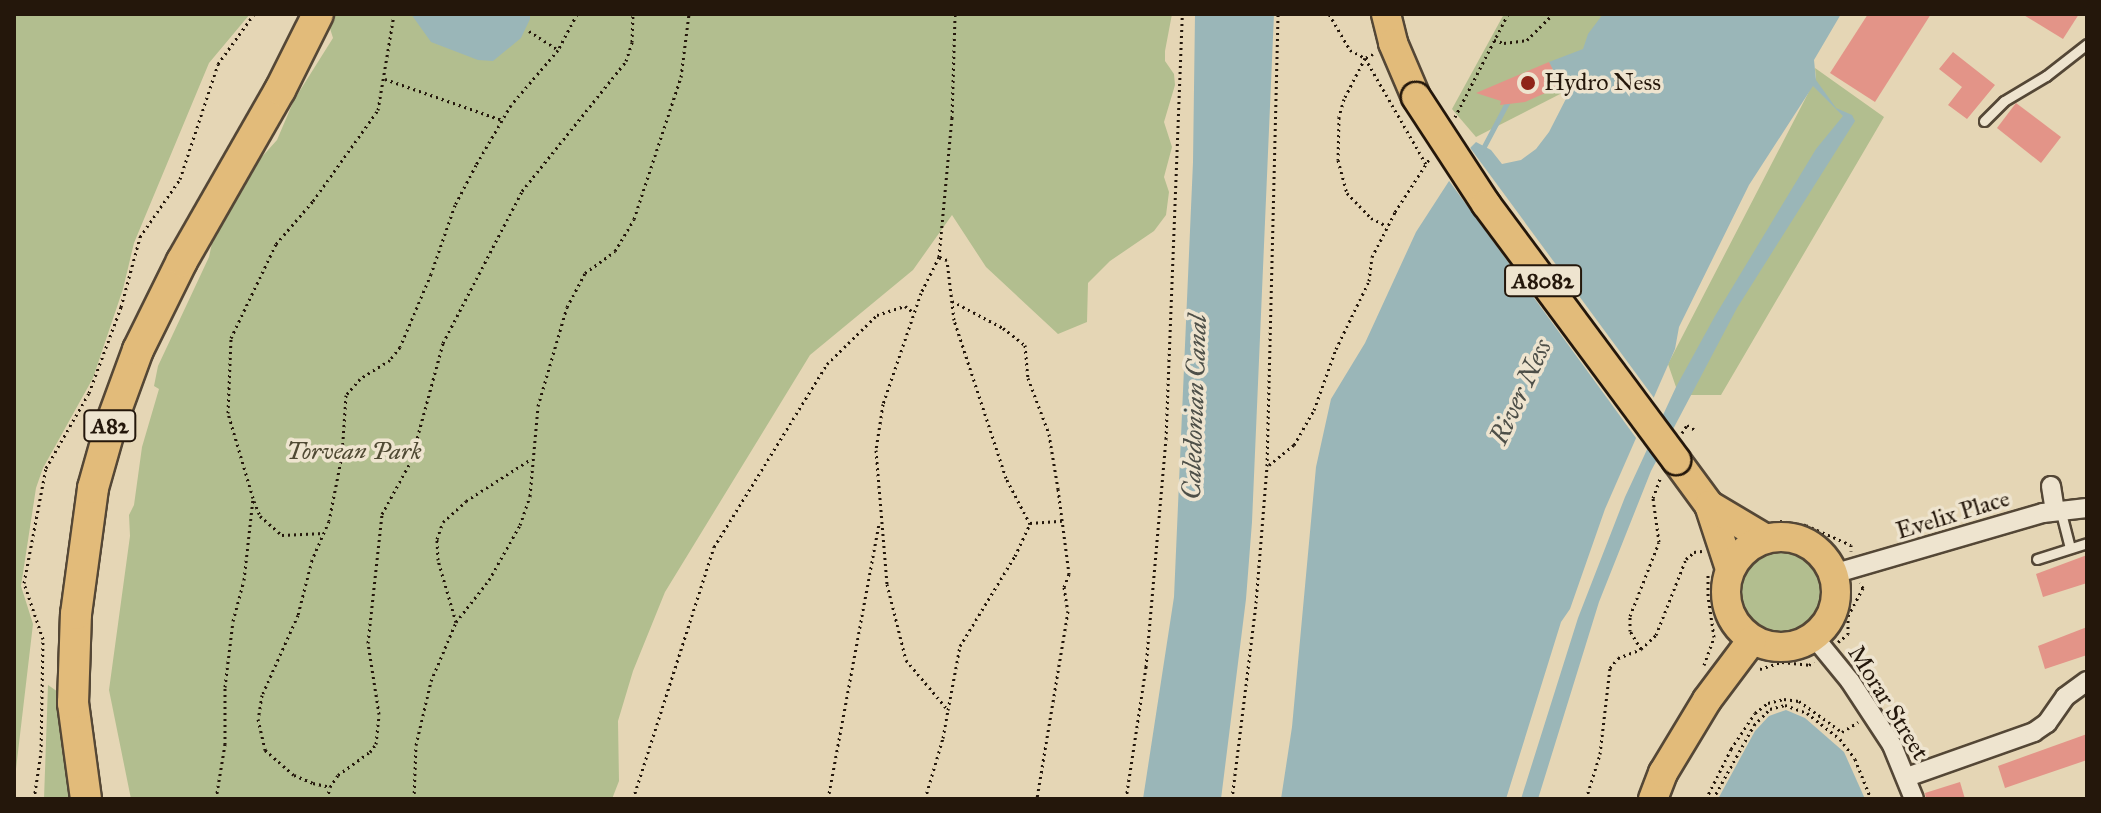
<!DOCTYPE html>
<style>
body{margin:0}
#map{position:relative;width:2101px;height:813px;overflow:hidden;background:#e5d6b5;font-family:"IM FELL Great Primer",serif}
div>[style]{position:absolute}
[style*='--x']{left:calc(var(--x)*1px);top:calc(var(--y)*1px);width:calc(var(--w)*1px);rotate:calc(var(--a)*1deg)}
.green>*{inset:0;background:#b2be8f}
.round{border-radius:50%}
.water>*{inset:0;background:#9ab6b8}
.pier>*{inset:0;background:#e5d6b5}
.stream>*{height:5px;margin:-2.5px;padding:0 2.5px;transform-origin:2.5px;border-radius:2.5px;background:#9ab6b8}
.building>*{inset:0;background:#e39488}
.path>*{height:3px;margin-top:-1.5px;transform-origin:0;background:repeating-linear-gradient(90deg,#24170b 0 2px,transparent 0 6px)}
.roads{filter:drop-shadow(2px 0 #544736) drop-shadow(-2px 0 #544736) drop-shadow(0 2px #544736) drop-shadow(0 -2px #544736)}
.service>*{height:9px;margin:-4.5px;padding:0 4.5px;transform-origin:4.5px;border-radius:4.5px;background:#eee4cf}
.minor>*{height:18px;margin:-9px;padding:0 9px;transform-origin:9px;border-radius:9px;background:#eee4cf}
.primary>*{height:28px;margin:-14px;padding:0 14px;transform-origin:14px;border-radius:14px;background:#e2bb7a}
.primary>.ring{margin:-14px;padding:0;box-sizing:content-box;background:none;border:28px solid #e2bb7a;border-radius:50%}
.trunk>*{height:30px;margin:-15px;padding:0 15px;transform-origin:15px;border-radius:15px;background:#e2bb7a}
.bridges{filter:drop-shadow(2px 0 #24170b) drop-shadow(-2px 0 #24170b) drop-shadow(0 2px #24170b) drop-shadow(0 -2px #24170b)}
.primary-bridge>*{height:28px;margin:-14px;padding:0 14px;transform-origin:14px;border-radius:14px;background:#e2bb7a}
.dots>*{width:22px;height:22px;translate:-50% -50%;box-sizing:border-box;border:4px solid #eee4cf;border-radius:50%}
span{translate:-50% -50%;white-space:nowrap;text-align:center;line-height:1.15;-webkit-text-stroke:7px #eee4cf;paint-order:stroke}
.shield-label span{padding:2px 6px;background:#eee4cf;border:2px solid;border-radius:6px;-webkit-text-stroke-width:0}
.shield-label{font-size:22px;color:#24170b;font-weight:700}
.poi-label{font-size:24px;color:#24170b}
.left{translate:0 -50%;text-align:left}
.park-label{font-size:24px;color:#4f4933;font-style:italic}
.street-label{font-size:24px;color:#24170b}
.water-label{font-size:26px;color:#4d4f48;font-style:italic}
.frame{position:absolute;inset:0;border:16px solid #24170b;pointer-events:none}
</style>
<div id="map">
<div class="green">
<i style="clip-path:polygon(14px 14px,250px 14px,209px 63px,134px 243px,123px 289px,93px 378px,43px 468px,36px 488px,21px 586px,33px 624px,14px 786px)"></i>
<i style="clip-path:polygon(333px 14px,1172px 14px,1165px 51px,1165px 61px,1174px 74px,1175px 85px,1164px 122px,1172px 147px,1164px 177px,1169px 192px,1166px 215px,1154px 231px,1110px 261px,1088px 283px,1087px 322px,1058px 334px,986px 267px,952px 215px,913px 270px,810px 355px,665px 592px,633px 671px,618px 721px,619px 781px,612px 799px,131px 799px,109px 690px,130px 536px,129px 515px,134px 505px,142px 447px,159px 389px,154px 386px,158px 366px,209px 257px,214px 234px,250px 170px,277px 140px,294px 100px,333px 38px,328px 22px)"></i>
<i style="clip-path:polygon(1504px 14px,1619px 14px,1564px 92px,1476px 137px,1452px 109px)"></i>
<i style="clip-path:polygon(1815px 68px,1884px 117px,1721px 395px,1689px 395px,1676px 387px,1668px 364px,1816px 78px)"></i>
<i class="round" style="left:1738px;top:548px;width:88px;height:88px"></i>
<i style="clip-path:polygon(48px 685px,61px 694px,72px 799px,44px 799px)"></i>
</div>
<div class="water">
<i style="clip-path:polygon(411px 14px,530px 14px,530px 19px,521px 38px,493px 61px,478px 60px,431px 42px)"></i>
<i style="clip-path:polygon(1195px 14px,1274px 14px,1252px 522px,1246px 599px,1221px 799px,1143px 799px,1174px 597px,1193px 162px)"></i>
<i style="clip-path:polygon(1603px 14px,1841px 14px,1814px 60px,1816px 80px,1836px 108px,1852px 115px,1855px 121px,1737px 308px,1651px 471px,1599px 602px,1538px 799px,1521px 799px,1578px 618px,1625px 497px,1676px 387px,1715px 316px,1816px 149px,1843px 116px,1813px 86px,1749px 185px,1679px 327px,1675px 349px,1605px 509px,1570px 609px,1561px 622px,1506px 799px,1281px 799px,1292px 727px,1316px 467px,1331px 399px,1365px 343px,1416px 232px,1471px 147px,1476px 142px,1491px 150px,1502px 164px,1521px 160px,1536px 149px,1549px 132px,1572px 87px,1570px 83px,1561px 86px,1549px 62px,1583px 49px,1588px 34px)"></i>
<i style="clip-path:polygon(1786px 710px,1805px 718px,1844px 752px,1865px 799px,1718px 799px,1755px 731px,1769px 716px)"></i>
</div>
<div class="pier">
<i style="clip-path:polygon(1468px 145px,1657px 402px,1639px 442px,1447px 178px)"></i>
</div>
<div class="stream">
<i style="--x:1481;--y:152;--w:58;--a:-62.1"></i>
</div>
<div class="building">
<i style="clip-path:polygon(1868px 14px,1931px 14px,1875px 102px,1830px 73px)"></i>
<i style="clip-path:polygon(2022px 14px,2079px 14px,2063px 39px)"></i>
<i style="clip-path:polygon(1953px 52px,1995px 85px,1967px 119px,1948px 105px,1962px 87px,1939px 69px)"></i>
<i style="clip-path:polygon(1549px 62px,1561px 86px,1525px 102px,1500px 105px,1501px 101px,1476px 93px)"></i>
<i style="clip-path:polygon(2016px 103px,2061px 137px,2041px 163px,1997px 128px)"></i>
<i style="clip-path:polygon(2087px 555px,2087px 583px,2043px 597px,2036px 574px)"></i>
<i style="clip-path:polygon(2087px 627px,2087px 655px,2045px 669px,2038px 646px)"></i>
<i style="clip-path:polygon(2087px 734px,2087px 760px,2005px 788px,1998px 766px)"></i>
<i style="clip-path:polygon(1960px 782px,1965px 799px,1926px 799px,1925px 793px)"></i>
</div>
<div class="path">
<i style="--x:577;--y:14;--w:41;--a:117.8"></i>
<i style="--x:558;--y:50;--w:72;--a:130.5"></i>
<i style="--x:511;--y:105;--w:69;--a:120.3"></i>
<i style="--x:476;--y:165;--w:45;--a:117.7"></i>
<i style="--x:455;--y:205;--w:73;--a:109.2"></i>
<i style="--x:431;--y:274;--w:79;--a:113"></i>
<i style="--x:400;--y:347;--w:16;--a:128"></i>
<i style="--x:390;--y:360;--w:36;--a:148"></i>
<i style="--x:360;--y:379;--w:21;--a:131"></i>
<i style="--x:346;--y:395;--w:60;--a:93.8"></i>
<i style="--x:342;--y:455;--w:67;--a:101.1"></i>
<i style="--x:329;--y:521;--w:43;--a:113.6"></i>
<i style="--x:312;--y:560;--w:57;--a:104.3"></i>
<i style="--x:298;--y:615;--w:88;--a:114.2"></i>
<i style="--x:262;--y:695;--w:24;--a:99"></i>
<i style="--x:258;--y:719;--w:32;--a:77"></i>
<i style="--x:265;--y:750;--w:38;--a:41"></i>
<i style="--x:294;--y:775;--w:21;--a:23"></i>
<i style="--x:313;--y:783;--w:17;--a:13"></i>
<i style="--x:330;--y:787;--w:14;--a:-56"></i>
<i style="--x:338;--y:775;--w:39;--a:-36"></i>
<i style="--x:370;--y:752;--w:10;--a:-53"></i>
<i style="--x:376;--y:744;--w:30;--a:-84"></i>
<i style="--x:379;--y:714;--w:72;--a:-98.8"></i>
<i style="--x:368;--y:643;--w:130;--a:-83.8"></i>
<i style="--x:382;--y:514;--w:60;--a:-61.3"></i>
<i style="--x:411;--y:461;--w:122;--a:-74.8"></i>
<i style="--x:443;--y:343;--w:171;--a:-62.5"></i>
<i style="--x:522;--y:191;--w:166;--a:-51.3"></i>
<i style="--x:626;--y:61;--w:20;--a:-72"></i>
<i style="--x:632;--y:42;--w:28;--a:-88"></i>
<i style="--x:1329;--y:14;--w:42;--a:59.7"></i>
<i style="--x:1350;--y:50;--w:17;--a:28"></i>
<i style="--x:1365;--y:58;--w:122;--a:60.1"></i>
<i style="--x:529;--y:31;--w:35;--a:33"></i>
<i style="--x:1494;--y:40;--w:10;--a:17"></i>
<i style="--x:1504;--y:43;--w:23;--a:-7"></i>
<i style="--x:1527;--y:40;--w:37;--a:-45"></i>
<i style="--x:1373;--y:54;--w:9;--a:153"></i>
<i style="--x:1365;--y:58;--w:46;--a:117.1"></i>
<i style="--x:1344;--y:99;--w:19;--a:106"></i>
<i style="--x:1339;--y:117;--w:43;--a:91.3"></i>
<i style="--x:1338;--y:160;--w:34;--a:75"></i>
<i style="--x:1347;--y:193;--w:35;--a:46"></i>
<i style="--x:1371;--y:218;--w:18;--a:27"></i>
<i style="--x:385;--y:79;--w:124;--a:19.3"></i>
<i style="--x:1455;--y:117;--w:116;--a:-62.8"></i>
<i style="--x:939;--y:257;--w:140;--a:-84.7"></i>
<i style="--x:952;--y:118;--w:104;--a:-88.3"></i>
<i style="--x:952;--y:301;--w:58;--a:27.9"></i>
<i style="--x:1003;--y:328;--w:28;--a:38"></i>
<i style="--x:1025;--y:345;--w:33;--a:85"></i>
<i style="--x:1028;--y:378;--w:60;--a:69.4"></i>
<i style="--x:1049;--y:434;--w:56;--a:80.7"></i>
<i style="--x:1058;--y:489;--w:86;--a:82.6"></i>
<i style="--x:1069;--y:574;--w:14;--a:111"></i>
<i style="--x:1064;--y:587;--w:24;--a:81"></i>
<i style="--x:1068;--y:611;--w:191;--a:99.4"></i>
<i style="--x:1682;--y:433;--w:9;--a:-58"></i>
<i style="--x:1687;--y:425;--w:9;--a:32"></i>
<i style="--x:1269;--y:465;--w:32;--a:-39"></i>
<i style="--x:1294;--y:445;--w:40;--a:-60.3"></i>
<i style="--x:1314;--y:410;--w:65;--a:-70.2"></i>
<i style="--x:1336;--y:349;--w:76;--a:-64.1"></i>
<i style="--x:1369;--y:281;--w:24;--a:-83"></i>
<i style="--x:1372;--y:257;--w:51;--a:-62.9"></i>
<i style="--x:1395;--y:212;--w:64;--a:-57.1"></i>
<i style="--x:254;--y:501;--w:16;--a:68"></i>
<i style="--x:260;--y:516;--w:29;--a:41"></i>
<i style="--x:282;--y:535;--w:42;--a:-2.7"></i>
<i style="--x:1780;--y:521;--w:26;--a:9"></i>
<i style="--x:1806;--y:525;--w:49;--a:24"></i>
<i style="--x:1851;--y:545;--w:6;--a:90"></i>
<i style="--x:1030;--y:523;--w:32;--a:-4"></i>
<i style="--x:456;--y:622;--w:65;--a:-106.2"></i>
<i style="--x:438;--y:560;--w:21;--a:-93"></i>
<i style="--x:437;--y:539;--w:18;--a:-71"></i>
<i style="--x:443;--y:522;--w:31;--a:-42"></i>
<i style="--x:466;--y:501;--w:77;--a:-32.9"></i>
<i style="--x:1838;--y:642;--w:13;--a:-39"></i>
<i style="--x:1848;--y:634;--w:18;--a:-90"></i>
<i style="--x:1848;--y:616;--w:32;--a:-62"></i>
<i style="--x:1863;--y:588;--w:6;--a:-121"></i>
<i style="--x:1641;--y:649;--w:21;--a:-121"></i>
<i style="--x:1630;--y:631;--w:15;--a:-90"></i>
<i style="--x:1630;--y:616;--w:79;--a:-68.6"></i>
<i style="--x:1659;--y:542;--w:44;--a:-97.8"></i>
<i style="--x:1653;--y:498;--w:23;--a:-70"></i>
<i style="--x:1704;--y:665;--w:30;--a:-70"></i>
<i style="--x:1714;--y:637;--w:41;--a:-98.3"></i>
<i style="--x:1708;--y:596;--w:21;--a:-90"></i>
<i style="--x:1760;--y:669;--w:23;--a:-18"></i>
<i style="--x:1782;--y:662;--w:27;--a:6"></i>
<i style="--x:1809;--y:665;--w:6;--a:-31"></i>
<i style="--x:34;--y:799;--w:48;--a:-81.5"></i>
<i style="--x:41;--y:752;--w:113;--a:-89"></i>
<i style="--x:43;--y:639;--w:59;--a:-108.7"></i>
<i style="--x:24;--y:583;--w:117;--a:-79.2"></i>
<i style="--x:46;--y:468;--w:86;--a:-60.2"></i>
<i style="--x:89;--y:393;--w:92;--a:-69.6"></i>
<i style="--x:121;--y:307;--w:73;--a:-74.8"></i>
<i style="--x:140;--y:237;--w:70;--a:-55.4"></i>
<i style="--x:180;--y:179;--w:121;--a:-71.7"></i>
<i style="--x:218;--y:64;--w:62;--a:-54.2"></i>
<i style="--x:216;--y:799;--w:56;--a:-80.7"></i>
<i style="--x:225;--y:744;--w:57;--a:-90"></i>
<i style="--x:225;--y:687;--w:66;--a:-83.1"></i>
<i style="--x:233;--y:621;--w:42;--a:-75"></i>
<i style="--x:244;--y:580;--w:82;--a:-83.7"></i>
<i style="--x:253;--y:498;--w:89;--a:-106.4"></i>
<i style="--x:228;--y:413;--w:75;--a:-87.7"></i>
<i style="--x:231;--y:338;--w:104;--a:-64.4"></i>
<i style="--x:276;--y:244;--w:57;--a:-49.3"></i>
<i style="--x:313;--y:201;--w:112;--a:-54.5"></i>
<i style="--x:378;--y:110;--w:97;--a:-80.5"></i>
<i style="--x:327;--y:799;--w:12;--a:-76"></i>
<i style="--x:414;--y:799;--w:54;--a:-87.9"></i>
<i style="--x:416;--y:745;--w:66;--a:-76.8"></i>
<i style="--x:431;--y:681;--w:64;--a:-67"></i>
<i style="--x:456;--y:622;--w:53;--a:-51.8"></i>
<i style="--x:489;--y:580;--w:63;--a:-60.6"></i>
<i style="--x:520;--y:525;--w:31;--a:-71"></i>
<i style="--x:530;--y:496;--w:90;--a:-84.9"></i>
<i style="--x:538;--y:406;--w:103;--a:-73.7"></i>
<i style="--x:567;--y:307;--w:38;--a:-62"></i>
<i style="--x:585;--y:273;--w:37;--a:-36"></i>
<i style="--x:615;--y:251;--w:37;--a:-59"></i>
<i style="--x:634;--y:219;--w:150;--a:-71.7"></i>
<i style="--x:681;--y:77;--w:64;--a:-82.8"></i>
<i style="--x:633;--y:799;--w:265;--a:-72.2"></i>
<i style="--x:714;--y:547;--w:215;--a:-58.3"></i>
<i style="--x:827;--y:364;--w:70;--a:-44.4"></i>
<i style="--x:877;--y:315;--w:29;--a:-18"></i>
<i style="--x:905;--y:306;--w:10;--a:37"></i>
<i style="--x:828;--y:799;--w:281;--a:-79.5"></i>
<i style="--x:925;--y:799;--w:64;--a:-73.6"></i>
<i style="--x:943;--y:738;--w:28;--a:-80"></i>
<i style="--x:948;--y:710;--w:65;--a:-79.4"></i>
<i style="--x:960;--y:646;--w:105;--a:-58.6"></i>
<i style="--x:1015;--y:556;--w:35;--a:-65"></i>
<i style="--x:1030;--y:524;--w:52;--a:-117.6"></i>
<i style="--x:1006;--y:478;--w:166;--a:-108.2"></i>
<i style="--x:954;--y:320;--w:60;--a:-96.7"></i>
<i style="--x:947;--y:260;--w:9;--a:-159"></i>
<i style="--x:939;--y:257;--w:40;--a:116.6"></i>
<i style="--x:921;--y:293;--w:117;--a:108.9"></i>
<i style="--x:883;--y:404;--w:47;--a:98.7"></i>
<i style="--x:876;--y:450;--w:134;--a:85.3"></i>
<i style="--x:887;--y:584;--w:78;--a:76"></i>
<i style="--x:906;--y:660;--w:65;--a:50"></i>
<i style="--x:1126;--y:799;--w:134;--a:-81.4"></i>
<i style="--x:1146;--y:667;--w:229;--a:-85"></i>
<i style="--x:1166;--y:439;--w:425;--a:-87.8"></i>
<i style="--x:1232;--y:799;--w:197;--a:-83"></i>
<i style="--x:1256;--y:603;--w:137;--a:-85.4"></i>
<i style="--x:1267;--y:466;--w:452;--a:-88.6"></i>
<i style="--x:1586;--y:799;--w:47;--a:-72.7"></i>
<i style="--x:1600;--y:754;--w:87;--a:-83.4"></i>
<i style="--x:1610;--y:668;--w:13;--a:-51"></i>
<i style="--x:1618;--y:658;--w:25;--a:-21"></i>
<i style="--x:1641;--y:649;--w:21;--a:-43"></i>
<i style="--x:1656;--y:635;--w:82;--a:-68.5"></i>
<i style="--x:1686;--y:559;--w:11;--a:-41"></i>
<i style="--x:1694;--y:552;--w:8;--a:-7"></i>
<i style="--x:1706;--y:799;--w:56;--a:-63.4"></i>
<i style="--x:1731;--y:749;--w:43;--a:-56.3"></i>
<i style="--x:1755;--y:713;--w:16;--a:-38"></i>
<i style="--x:1768;--y:703;--w:16;--a:-14"></i>
<i style="--x:1784;--y:699;--w:15;--a:8"></i>
<i style="--x:1799;--y:701;--w:53;--a:35.8"></i>
<i style="--x:1842;--y:732;--w:19;--a:-32"></i>
<i style="--x:1713;--y:799;--w:85;--a:-61"></i>
<i style="--x:1754;--y:725;--w:23;--a:-45"></i>
<i style="--x:1770;--y:709;--w:16;--a:-15"></i>
<i style="--x:1785;--y:705;--w:23;--a:20"></i>
<i style="--x:1807;--y:713;--w:42;--a:38.2"></i>
<i style="--x:1840;--y:739;--w:25;--a:53"></i>
<i style="--x:1855;--y:759;--w:43;--a:68.2"></i>
</div>
<div class="roads">
<div class="service">
<i style="--x:1984;--y:121;--w:28;--a:-45"></i>
<i style="--x:2004;--y:101;--w:49;--a:-30.8"></i>
<i style="--x:2046;--y:76;--w:52;--a:-38"></i>
<i style="--x:2060;--y:509;--w:40;--a:75.6"></i>
<i style="--x:2037;--y:559;--w:52;--a:-17.7"></i>
</div>
<div class="minor">
<i style="--x:2051;--y:486;--w:24;--a:81"></i>
<i style="--x:1833;--y:574;--w:219;--a:-16.2"></i>
<i style="--x:2043;--y:513;--w:44;--a:-6.5"></i>
<i style="--x:1814;--y:637;--w:57;--a:50.7"></i>
<i style="--x:1850;--y:681;--w:77;--a:56.7"></i>
<i style="--x:1892;--y:745;--w:58;--a:67.8"></i>
<i style="--x:1907;--y:777;--w:135;--a:-19.5"></i>
<i style="--x:2034;--y:732;--w:16;--a:-35"></i>
<i style="--x:2047;--y:723;--w:32;--a:-55"></i>
<i style="--x:2065;--y:697;--w:27;--a:-36"></i>
</div>
<div class="primary">
<i style="--x:1386;--y:14;--w:30;--a:76"></i>
<i style="--x:1393;--y:43;--w:59;--a:66.9"></i>
<i style="--x:1676;--y:460;--w:56;--a:53.7"></i>
<i style="--x:1709;--y:505;--w:67;--a:71.8"></i>
<i style="--x:1709;--y:505;--w:66;--a:30.8"></i>
<i class="ring" style="left:1726px;top:537px;width:82px;height:82px"></i>
<i style="--x:1653;--y:799;--w:28;--a:-69"></i>
<i style="--x:1663;--y:773;--w:85;--a:-58.9"></i>
<i style="--x:1707;--y:700;--w:75;--a:-53.1"></i>
</div>
<div class="trunk">
<i style="--x:86;--y:799;--w:97;--a:-97.7"></i>
<i style="--x:73;--y:703;--w:89;--a:-88.1"></i>
<i style="--x:76;--y:614;--w:127;--a:-82.3"></i>
<i style="--x:93;--y:488;--w:70;--a:-74.2"></i>
<i style="--x:112;--y:421;--w:76;--a:-69.9"></i>
<i style="--x:138;--y:350;--w:99;--a:-63.7"></i>
<i style="--x:182;--y:261;--w:197;--a:-60.2"></i>
<i style="--x:280;--y:90;--w:85;--a:-63.4"></i>
</div>
</div>
<div class="bridges">
<div class="primary-bridge">
<i style="--x:1416;--y:97;--w:128;--a:56.8"></i>
<i style="--x:1486;--y:204;--w:319;--a:53.4"></i>
</div>
</div>
<div class="dots">
<i style="left:1528px;top:83px;background:#8f2418"></i>
</div>
<div class="shield-label">
<span style="left:1543px;top:281px">A8082</span>
<span style="left:110px;top:426px">A82</span>
</div>
<div class="poi-label">
<span class="left" style="left:1544px;top:83px">Hydro Ness</span>
</div>
<div class="park-label">
<span style="left:354px;top:452px">Torvean Park</span>
</div>
<div class="street-label">
<span style="left:1953px;top:515px;rotate:-17deg">Evelix Place</span>
<span style="left:1888px;top:703px;rotate:58deg">Morar Street</span>
</div>
<div class="water-label">
<span style="left:1521px;top:392px;rotate:-65deg">River Ness</span>
<span style="left:1195px;top:407px;rotate:-88deg">Caledonian Canal</span>
</div>
<div class="frame"></div>
</div>
